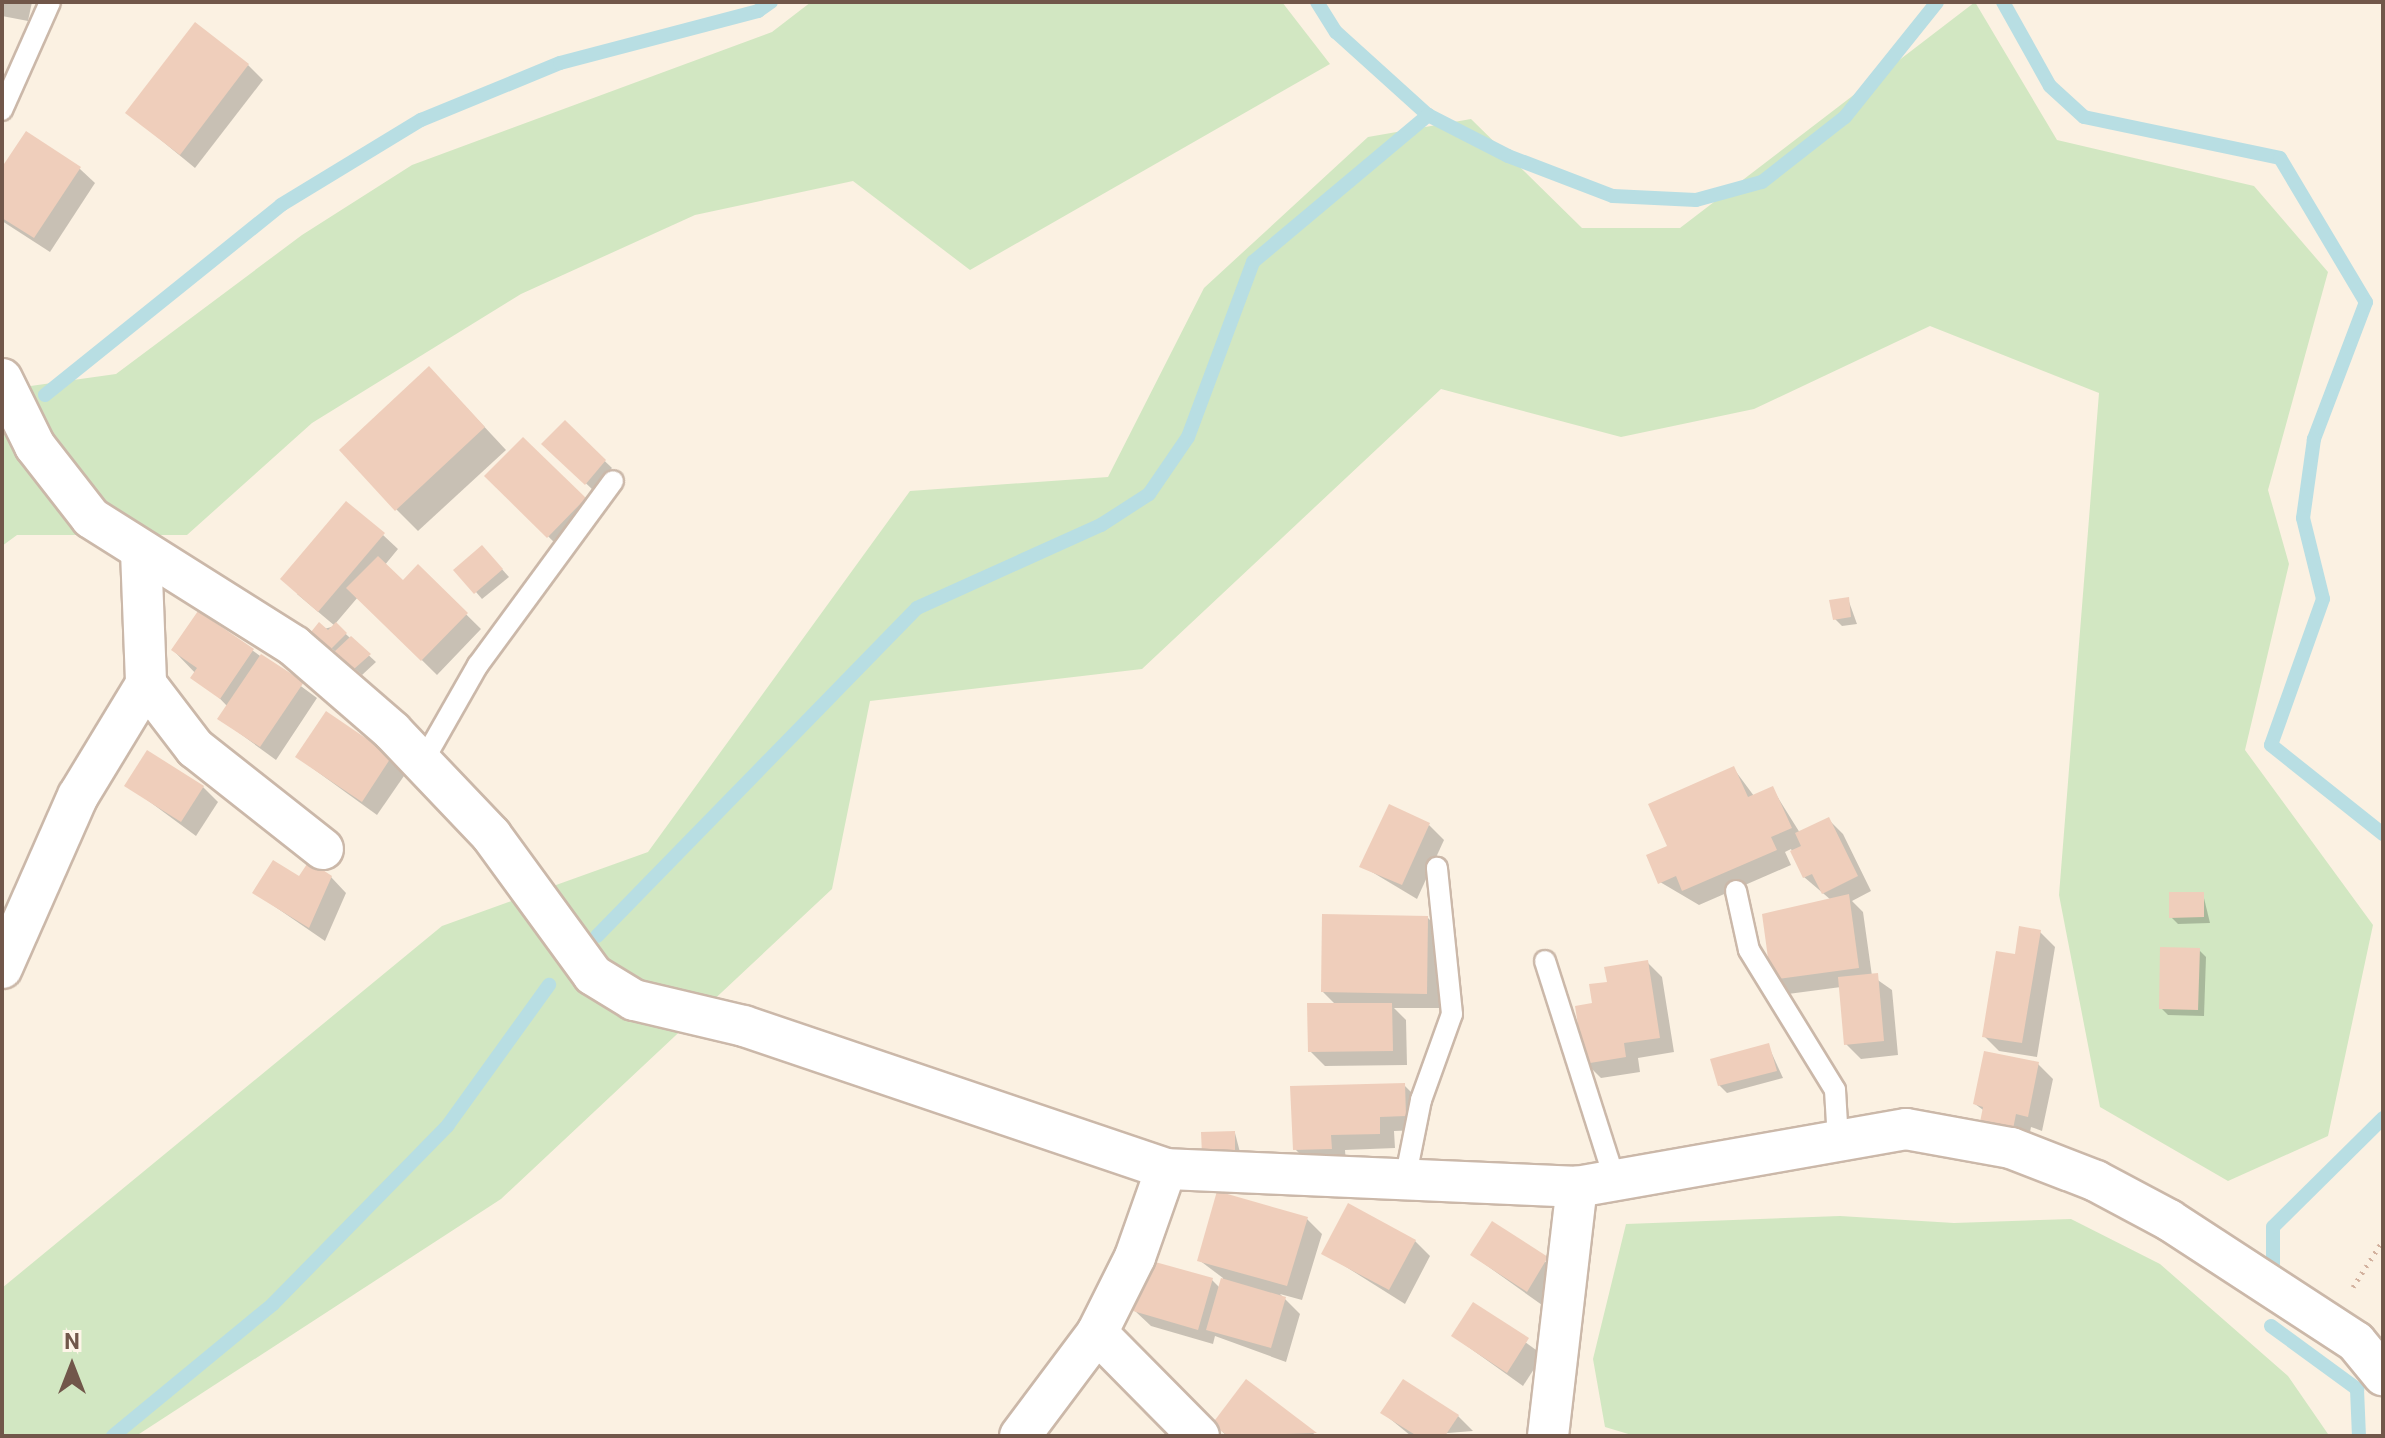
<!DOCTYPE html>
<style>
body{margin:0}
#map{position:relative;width:2385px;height:1438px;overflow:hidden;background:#fbf1e2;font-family:Roboto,sans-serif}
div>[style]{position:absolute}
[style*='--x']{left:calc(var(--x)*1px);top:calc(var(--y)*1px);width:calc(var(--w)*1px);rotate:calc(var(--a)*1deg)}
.green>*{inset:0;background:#d2e7c2}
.shadow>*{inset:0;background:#0003}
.stream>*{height:14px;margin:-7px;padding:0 7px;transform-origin:7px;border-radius:7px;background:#b8dee3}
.building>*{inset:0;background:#efcebb}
.path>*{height:5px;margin-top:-2.5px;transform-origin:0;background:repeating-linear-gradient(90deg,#d3b29f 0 2px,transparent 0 8px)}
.roads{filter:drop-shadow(2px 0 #cbb8a9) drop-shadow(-2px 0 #cbb8a9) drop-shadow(0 2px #cbb8a9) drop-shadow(0 -2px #cbb8a9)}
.lane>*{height:20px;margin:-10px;padding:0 10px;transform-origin:10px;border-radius:10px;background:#fff}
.street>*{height:40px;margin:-20px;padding:0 20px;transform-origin:20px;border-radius:20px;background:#fff}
span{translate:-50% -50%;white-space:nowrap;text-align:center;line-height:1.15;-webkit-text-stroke:8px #fef5e8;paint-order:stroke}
.frame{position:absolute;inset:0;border:4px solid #71574a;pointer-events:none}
.north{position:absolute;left:32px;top:1326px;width:80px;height:80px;-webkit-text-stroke:6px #fef5e8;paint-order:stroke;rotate:0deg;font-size:22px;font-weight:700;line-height:32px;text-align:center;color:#71574a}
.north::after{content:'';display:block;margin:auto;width:28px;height:36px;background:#71574a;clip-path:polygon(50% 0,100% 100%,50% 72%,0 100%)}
</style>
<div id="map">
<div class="green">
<i style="clip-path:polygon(811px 2px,1282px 2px,1330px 64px,970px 270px,853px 181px,695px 215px,521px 294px,312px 423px,187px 535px,17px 535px,2px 546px,2px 390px,116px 374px,302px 235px,412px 165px,772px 32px)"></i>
<i style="clip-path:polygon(1975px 2px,2057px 140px,2254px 186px,2328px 272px,2268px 490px,2289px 564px,2245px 750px,2373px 925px,2328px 1136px,2228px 1181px,2100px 1107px,2059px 895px,2099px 393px,1930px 326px,1754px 409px,1621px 437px,1441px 389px,1142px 669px,870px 701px,832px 889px,501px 1199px,136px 1436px,2px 1436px,2px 1288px,442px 926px,648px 852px,910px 491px,1108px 477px,1204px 288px,1368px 137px,1471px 119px,1582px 228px,1680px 228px)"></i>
<i style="clip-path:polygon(1840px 1216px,1954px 1223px,2071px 1219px,2160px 1264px,2288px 1376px,2328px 1434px,1635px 1436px,1605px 1427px,1593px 1359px,1626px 1224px)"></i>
</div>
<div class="shadow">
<i style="clip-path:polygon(2px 2px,32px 2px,28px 21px,2px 16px)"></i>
<i style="clip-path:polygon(248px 65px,263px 80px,195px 168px,128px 113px)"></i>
<i style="clip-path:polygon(80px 169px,95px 183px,50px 252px,2px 221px,2px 171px)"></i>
<i style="clip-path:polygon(451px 391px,506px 450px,418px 531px,396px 509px)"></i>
<i style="clip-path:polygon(565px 423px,612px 468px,593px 490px,544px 444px)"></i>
<i style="clip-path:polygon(523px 440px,599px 514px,563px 551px,487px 476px)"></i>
<i style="clip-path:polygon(383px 535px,398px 549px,384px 566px,403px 583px,418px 567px,481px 629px,437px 675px,358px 597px,335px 624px,376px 662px,362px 675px,313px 632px,335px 626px,297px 594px)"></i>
<i style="clip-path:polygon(482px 547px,509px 577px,482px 599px,476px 592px)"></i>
<i style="clip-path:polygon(1848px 599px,1857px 624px,1842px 626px,1835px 619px)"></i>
<i style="clip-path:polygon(173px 650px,252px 650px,317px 698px,276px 760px,220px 719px,228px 707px)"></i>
<i style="clip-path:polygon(297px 757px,391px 758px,406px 773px,377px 815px)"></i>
<i style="clip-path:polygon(1734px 769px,1754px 796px,1772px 788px,1800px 833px,1828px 819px,1843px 834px,1871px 891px,1852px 901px,1863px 912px,1872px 976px,1892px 990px,1898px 1055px,1861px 1059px,1846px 1044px,1841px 987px,1788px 994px,1773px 979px,1831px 900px,1804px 877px,1791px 849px,1785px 852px,1791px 865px,1699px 905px,1660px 882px,1669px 847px)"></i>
<i style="clip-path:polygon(127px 785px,203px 787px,218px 802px,196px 836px)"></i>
<i style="clip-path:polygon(1429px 825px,1444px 840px,1417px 899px,1362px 866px)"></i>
<i style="clip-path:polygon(331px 877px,346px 893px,325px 941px,255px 893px)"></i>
<i style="clip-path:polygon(2203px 894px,2210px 923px,2178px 924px,2171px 917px)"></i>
<i style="clip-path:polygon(1428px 918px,1443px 933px,1441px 1008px,1394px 1008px,1406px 1020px,1407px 1065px,1325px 1066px,1310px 1051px,1336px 1005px,1323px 992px)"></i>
<i style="clip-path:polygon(2040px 932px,2055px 947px,2037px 1057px,1999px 1051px,1984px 1036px,2016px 957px)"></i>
<i style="clip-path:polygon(2199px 950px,2206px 957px,2204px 1016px,2168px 1015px,2161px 1008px)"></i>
<i style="clip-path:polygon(1647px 962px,1662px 977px,1674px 1052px,1638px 1058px,1640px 1072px,1601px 1078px,1586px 1063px,1594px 1005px,1609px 983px)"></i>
<i style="clip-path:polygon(1768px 1045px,1783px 1078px,1727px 1093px,1719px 1085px)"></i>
<i style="clip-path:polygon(2038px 1064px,2053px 1079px,2042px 1131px,2031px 1127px,2028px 1143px,1975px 1104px)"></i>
<i style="clip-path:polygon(1404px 1085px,1419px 1100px,1420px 1130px,1394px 1131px,1395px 1148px,1345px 1150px,1346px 1163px,1310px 1164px,1295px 1149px)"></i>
<i style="clip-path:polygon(1235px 1133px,1242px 1160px,1211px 1161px)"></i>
<i style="clip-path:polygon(1307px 1219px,1322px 1234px,1302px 1300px,1280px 1294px,1300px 1314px,1286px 1362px,1215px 1336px,1213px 1344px,1151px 1326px,1135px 1311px,1212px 1280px,1220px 1288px,1223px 1278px,1199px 1260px)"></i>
<i style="clip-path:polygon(1493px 1224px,1562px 1274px,1542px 1305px,1472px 1255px)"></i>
<i style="clip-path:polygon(1415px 1241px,1430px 1256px,1405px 1304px,1324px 1253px)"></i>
<i style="clip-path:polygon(1474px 1305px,1543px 1355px,1523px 1386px,1453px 1336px)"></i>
<i style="clip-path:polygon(1247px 1382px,1317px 1436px,1227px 1436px,1214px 1424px)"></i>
<i style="clip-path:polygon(1383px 1413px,1458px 1416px,1473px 1431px,1411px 1436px)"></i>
</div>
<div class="stream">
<i style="--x:1317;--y:2;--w:36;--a:58"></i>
<i style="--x:1336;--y:32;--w:124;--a:42.1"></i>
<i style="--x:1428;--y:115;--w:90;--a:27.1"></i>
<i style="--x:1508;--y:156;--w:112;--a:20.9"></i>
<i style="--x:1613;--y:196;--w:83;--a:2.8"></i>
<i style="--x:1696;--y:200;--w:68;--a:-15.3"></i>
<i style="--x:1762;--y:182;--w:105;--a:-38.1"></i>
<i style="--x:1845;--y:117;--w:147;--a:-51.3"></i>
<i style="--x:2003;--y:2;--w:96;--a:60.8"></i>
<i style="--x:2050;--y:86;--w:46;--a:42.4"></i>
<i style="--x:2084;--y:117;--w:200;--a:11.8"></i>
<i style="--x:2280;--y:158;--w:168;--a:59.2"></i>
<i style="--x:2366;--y:302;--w:147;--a:110.8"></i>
<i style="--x:2314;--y:439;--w:80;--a:97.9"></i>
<i style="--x:2303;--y:518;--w:83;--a:76.1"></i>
<i style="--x:2323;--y:599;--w:155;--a:109.6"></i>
<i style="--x:2271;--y:745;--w:143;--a:38.5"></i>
<i style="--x:45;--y:395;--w:303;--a:-38.8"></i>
<i style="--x:281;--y:205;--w:164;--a:-31.3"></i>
<i style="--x:421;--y:120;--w:150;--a:-22.3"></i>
<i style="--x:560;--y:63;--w:205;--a:-14.7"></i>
<i style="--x:758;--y:11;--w:16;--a:-35"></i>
<i style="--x:597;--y:936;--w:458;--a:-45.7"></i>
<i style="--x:917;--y:608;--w:202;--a:-24.3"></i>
<i style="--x:1101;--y:525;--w:57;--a:-32.9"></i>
<i style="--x:1149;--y:494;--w:69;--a:-55.6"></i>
<i style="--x:1188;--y:437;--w:187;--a:-69.6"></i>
<i style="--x:1253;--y:262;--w:229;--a:-40"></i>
<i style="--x:2273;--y:1268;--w:41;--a:-90"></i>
<i style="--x:2273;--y:1227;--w:155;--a:-44.7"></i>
<i style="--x:2271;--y:1326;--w:107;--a:36.2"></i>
<i style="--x:2357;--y:1389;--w:47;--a:87.6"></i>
<i style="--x:113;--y:1436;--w:207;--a:-39.5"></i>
<i style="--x:273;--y:1304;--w:250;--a:-45.6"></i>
<i style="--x:448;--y:1125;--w:173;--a:-54.2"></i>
</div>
<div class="building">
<i style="clip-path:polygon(195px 22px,249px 64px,180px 155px,125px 113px)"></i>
<i style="clip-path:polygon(26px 131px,81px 167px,34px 238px,2px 218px,2px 167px)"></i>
<i style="clip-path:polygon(429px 366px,485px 427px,395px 511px,339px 450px)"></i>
<i style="clip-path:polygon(565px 420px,606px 460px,585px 485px,541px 444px)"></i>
<i style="clip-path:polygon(523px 437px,586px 498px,547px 538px,484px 476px)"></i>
<i style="clip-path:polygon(346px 501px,385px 533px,318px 612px,280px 579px)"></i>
<i style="clip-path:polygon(482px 545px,503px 569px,474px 594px,453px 570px)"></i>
<i style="clip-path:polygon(378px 556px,403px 580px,418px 564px,468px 613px,421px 661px,346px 588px)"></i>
<i style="clip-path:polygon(1849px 597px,1851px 617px,1833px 620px,1829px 600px)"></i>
<i style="clip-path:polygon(198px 611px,254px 649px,220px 699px,190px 678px,197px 668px,171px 650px)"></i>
<i style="clip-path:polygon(319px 622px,328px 630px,336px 622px,347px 633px,330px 650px,311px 632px)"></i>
<i style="clip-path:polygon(351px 636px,371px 654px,354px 669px,334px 652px)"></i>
<i style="clip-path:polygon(261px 654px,304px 682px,260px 747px,217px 719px)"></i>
<i style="clip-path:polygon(326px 711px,392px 756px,362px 802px,295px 757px)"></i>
<i style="clip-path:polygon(147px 750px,204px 786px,181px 822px,124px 786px)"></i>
<i style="clip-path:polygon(1734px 766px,1748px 797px,1773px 786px,1792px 828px,1771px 837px,1777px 850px,1682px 891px,1676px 876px,1658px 884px,1646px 855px,1667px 846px,1648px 804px)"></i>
<i style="clip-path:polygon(1389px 804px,1430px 823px,1402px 885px,1359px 867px)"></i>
<i style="clip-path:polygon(1829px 817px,1858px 876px,1822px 894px,1812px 874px,1803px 878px,1790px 851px,1801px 846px,1795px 833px)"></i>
<i style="clip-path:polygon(273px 860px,299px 876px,309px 861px,332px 876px,309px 928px,252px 893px)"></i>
<i style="clip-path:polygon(2169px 892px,2204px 892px,2204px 917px,2169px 918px)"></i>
<i style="clip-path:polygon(1849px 894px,1859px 968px,1771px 980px,1762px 914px)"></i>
<i style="clip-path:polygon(1322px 914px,1428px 916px,1427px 994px,1321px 992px)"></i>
<i style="clip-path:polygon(2019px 926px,2041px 930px,2022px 1043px,1982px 1037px,1996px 951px,2015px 954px)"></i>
<i style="clip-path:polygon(2160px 947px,2200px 948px,2198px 1010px,2159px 1009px)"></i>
<i style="clip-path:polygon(1648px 960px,1660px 1038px,1624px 1043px,1626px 1057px,1584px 1064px,1575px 1006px,1592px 1003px,1589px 984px,1607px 982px,1604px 967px)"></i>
<i style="clip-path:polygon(1878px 973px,1884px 1041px,1844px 1045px,1838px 977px)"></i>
<i style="clip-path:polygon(1307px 1003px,1392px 1003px,1393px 1051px,1308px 1052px)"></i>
<i style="clip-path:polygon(1769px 1043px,1777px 1071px,1718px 1086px,1710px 1059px)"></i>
<i style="clip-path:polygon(1984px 1051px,2039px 1062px,2028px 1117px,2016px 1114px,2013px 1129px,1980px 1122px,1983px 1107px,1973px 1104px)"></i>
<i style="clip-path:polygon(1405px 1083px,1406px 1116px,1380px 1117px,1380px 1134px,1331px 1135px,1332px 1149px,1293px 1150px,1290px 1086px)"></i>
<i style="clip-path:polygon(1235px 1131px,1235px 1154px,1202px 1155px,1201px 1132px)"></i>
<i style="clip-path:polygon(1217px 1191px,1308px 1217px,1287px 1286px,1197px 1261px)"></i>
<i style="clip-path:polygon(1348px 1203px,1416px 1240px,1389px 1290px,1321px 1254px)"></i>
<i style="clip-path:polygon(1492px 1221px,1548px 1257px,1527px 1292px,1470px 1255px)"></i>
<i style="clip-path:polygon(1148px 1260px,1213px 1278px,1198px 1330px,1133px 1311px)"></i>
<i style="clip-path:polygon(1221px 1278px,1286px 1297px,1271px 1348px,1206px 1330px)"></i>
<i style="clip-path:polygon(1473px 1302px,1529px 1338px,1507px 1373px,1451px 1336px)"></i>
<i style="clip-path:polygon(1246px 1379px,1317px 1433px,1228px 1436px,1212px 1424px)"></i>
<i style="clip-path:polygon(1403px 1379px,1459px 1415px,1445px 1436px,1417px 1436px,1380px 1413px)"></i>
</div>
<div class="path">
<i style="--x:2353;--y:1287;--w:56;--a:-57.4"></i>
</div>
<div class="roads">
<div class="lane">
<i style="--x:2;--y:110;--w:118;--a:-66"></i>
<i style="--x:422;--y:763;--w:113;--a:-60.3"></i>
<i style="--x:478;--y:665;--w:228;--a:-53.7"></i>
<i style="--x:1736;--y:891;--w:60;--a:77.6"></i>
<i style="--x:1749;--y:950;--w:164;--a:58.4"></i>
<i style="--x:1835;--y:1090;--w:51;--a:86.6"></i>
<i style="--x:1545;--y:961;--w:231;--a:72.3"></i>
<i style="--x:1405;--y:1180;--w:82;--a:-78.7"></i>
<i style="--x:1421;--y:1100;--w:91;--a:-70.2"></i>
<i style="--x:1452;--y:1014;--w:147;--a:-95.9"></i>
</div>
<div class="street">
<i style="--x:2;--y:379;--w:75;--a:63.8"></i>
<i style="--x:35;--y:446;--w:91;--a:52.1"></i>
<i style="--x:91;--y:518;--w:240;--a:32.2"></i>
<i style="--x:294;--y:646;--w:130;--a:40.9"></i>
<i style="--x:392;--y:731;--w:144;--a:46.4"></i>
<i style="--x:491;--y:835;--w:173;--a:53.9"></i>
<i style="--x:593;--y:975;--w:48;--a:31.4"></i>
<i style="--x:634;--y:1000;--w:113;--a:13.3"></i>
<i style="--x:744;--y:1026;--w:446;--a:18.7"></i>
<i style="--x:1166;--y:1169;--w:411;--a:2.5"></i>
<i style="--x:1577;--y:1187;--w:334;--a:-10"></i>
<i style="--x:1906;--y:1129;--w:107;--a:10.3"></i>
<i style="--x:2011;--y:1148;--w:91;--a:21.2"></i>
<i style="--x:2096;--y:1181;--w:83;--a:28.1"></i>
<i style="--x:2169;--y:1220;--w:223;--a:33.1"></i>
<i style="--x:2356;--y:1342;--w:43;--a:50.7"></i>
<i style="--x:141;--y:551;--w:133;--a:87.8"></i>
<i style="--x:146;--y:684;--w:81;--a:52.6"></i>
<i style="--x:195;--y:748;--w:163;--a:38.3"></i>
<i style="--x:2;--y:968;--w:188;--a:-66.2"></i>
<i style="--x:78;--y:796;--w:131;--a:-58.7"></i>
<i style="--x:1097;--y:1333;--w:145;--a:45.3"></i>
<i style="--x:1020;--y:1436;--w:129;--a:-53.2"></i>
<i style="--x:1097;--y:1333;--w:85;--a:-63.4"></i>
<i style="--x:1135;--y:1257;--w:93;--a:-70.6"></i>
<i style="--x:1548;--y:1436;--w:251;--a:-83.4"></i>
</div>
</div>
<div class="frame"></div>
<div class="north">N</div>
</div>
